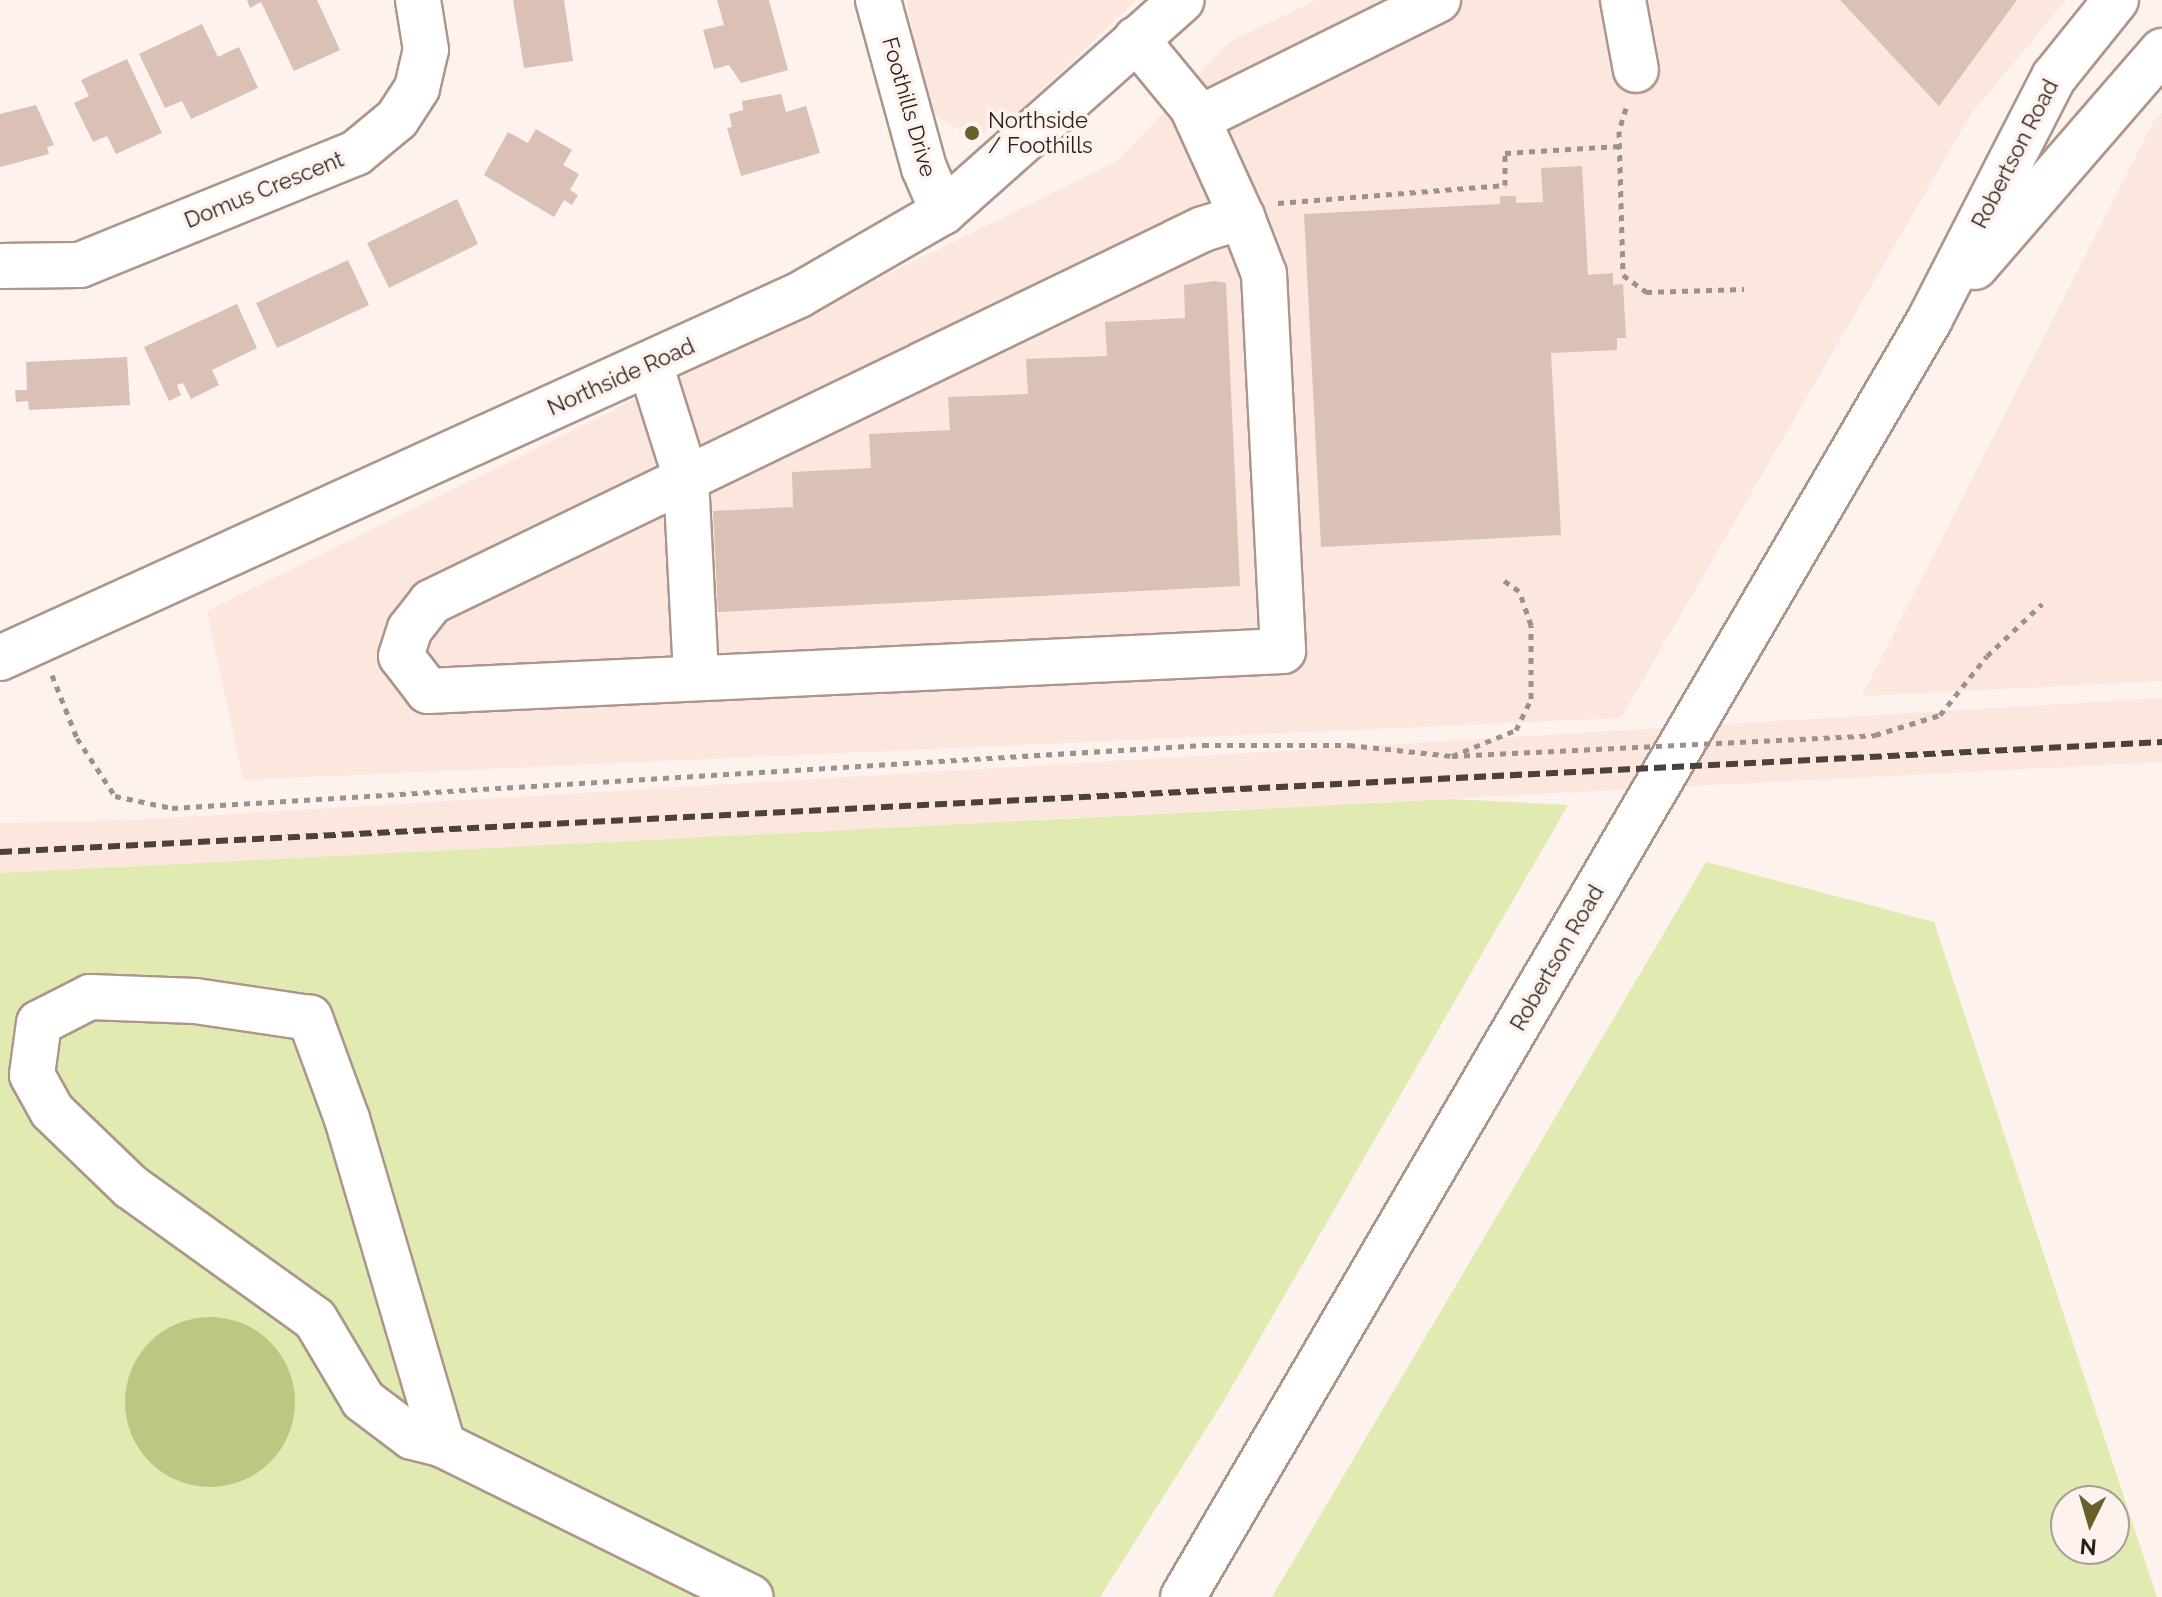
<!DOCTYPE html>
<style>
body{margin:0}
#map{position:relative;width:2162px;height:1597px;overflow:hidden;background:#fdf2ed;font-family:Raleway,sans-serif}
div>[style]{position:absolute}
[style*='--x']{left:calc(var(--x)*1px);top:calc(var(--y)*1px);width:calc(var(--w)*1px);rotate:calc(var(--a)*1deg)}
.built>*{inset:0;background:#fce7de}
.green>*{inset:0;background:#e1eab1}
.forest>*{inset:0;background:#bdc782}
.round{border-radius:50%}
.building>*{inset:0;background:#dac0b5}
.path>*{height:5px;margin-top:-2.5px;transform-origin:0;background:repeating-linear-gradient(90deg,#9c918d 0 6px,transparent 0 12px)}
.roads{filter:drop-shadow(2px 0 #ae958a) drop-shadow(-2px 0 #ae958a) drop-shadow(0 2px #ae958a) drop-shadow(0 -2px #ae958a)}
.minor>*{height:44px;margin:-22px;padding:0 22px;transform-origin:22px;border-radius:22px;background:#fff}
.major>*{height:44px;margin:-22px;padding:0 22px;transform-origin:22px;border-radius:22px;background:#fff}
.rail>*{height:6px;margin-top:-3px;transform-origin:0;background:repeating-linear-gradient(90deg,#4b423e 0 12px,transparent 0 18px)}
.path-bridge>*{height:5px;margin-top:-2.5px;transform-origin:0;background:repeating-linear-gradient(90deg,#9c918d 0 6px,transparent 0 12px)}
.dots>*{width:22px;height:22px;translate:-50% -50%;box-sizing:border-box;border:4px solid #fdf2ed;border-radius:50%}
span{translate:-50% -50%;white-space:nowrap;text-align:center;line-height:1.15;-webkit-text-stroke:7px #fdf2ed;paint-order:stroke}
.street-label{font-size:22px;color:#281f1b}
.poi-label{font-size:22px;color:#281f1b}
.left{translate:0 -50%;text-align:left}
.north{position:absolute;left:2050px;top:1485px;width:80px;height:80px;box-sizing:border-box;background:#fdf2ed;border:2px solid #a89e99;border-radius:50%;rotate:185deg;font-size:22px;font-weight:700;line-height:32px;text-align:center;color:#281f1b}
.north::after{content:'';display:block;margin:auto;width:28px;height:36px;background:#695f2c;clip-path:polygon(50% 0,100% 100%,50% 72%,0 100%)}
</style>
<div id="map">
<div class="built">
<i style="clip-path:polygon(906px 0,1136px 0,1004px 126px,971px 137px,930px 112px)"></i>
<i style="clip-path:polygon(1316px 0,2066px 0,1971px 114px,1621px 718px,243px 780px,207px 611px,1119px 160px,1229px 42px)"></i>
<i style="clip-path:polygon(2162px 113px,2162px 681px,1862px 696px,2154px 120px)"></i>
<i style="clip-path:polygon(2162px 698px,2162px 762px,0 873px,0 823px,133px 820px)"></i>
</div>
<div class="green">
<i style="clip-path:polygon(1451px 799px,1568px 805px,1223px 1402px,1100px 1597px,0 1597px,0 873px)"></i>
<i style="clip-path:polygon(evenodd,1706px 862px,1934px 922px,2157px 1597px,1272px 1597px,1706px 862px,2114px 1501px,2114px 1549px,2066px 1549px,2066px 1501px,2114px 1501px)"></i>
</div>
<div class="forest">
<i class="round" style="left:125px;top:1317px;width:170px;height:170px"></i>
</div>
<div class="building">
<i style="clip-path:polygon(247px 0,317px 0,340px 50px,294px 71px,261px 2px,250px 8px)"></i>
<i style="clip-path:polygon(513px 0,564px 0,573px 61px,524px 68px)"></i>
<i style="clip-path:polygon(717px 0,769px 0,788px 70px,741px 83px,729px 65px,714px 69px,703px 30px,724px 25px)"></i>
<i style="clip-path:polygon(1840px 0,2017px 0,1939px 106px)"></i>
<i style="clip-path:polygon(202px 24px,218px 57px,239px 47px,258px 88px,191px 119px,182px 101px,165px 108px,139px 54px)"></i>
<i style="clip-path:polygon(127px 59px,162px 133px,116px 154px,107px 136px,93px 142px,74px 103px,89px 96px,81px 80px)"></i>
<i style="clip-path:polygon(781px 94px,786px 112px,806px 106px,820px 153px,741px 176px,727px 128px,732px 127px,729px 114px,743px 110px,742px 101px)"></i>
<i style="clip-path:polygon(36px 105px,54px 145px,47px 147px,49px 154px,0 167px,0 114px)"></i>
<i style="clip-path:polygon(536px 129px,572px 150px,563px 165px,579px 174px,570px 190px,578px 195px,572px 205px,564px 200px,554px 217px,484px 175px,508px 132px,528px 143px)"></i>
<i style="clip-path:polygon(1582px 166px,1588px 275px,1613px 273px,1613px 285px,1623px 284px,1626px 338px,1617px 338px,1617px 350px,1551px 353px,1561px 535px,1321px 547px,1304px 214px,1500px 204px,1500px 196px,1516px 196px,1516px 203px,1543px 202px,1541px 168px)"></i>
<i style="clip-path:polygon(457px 199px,478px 244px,389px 288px,367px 243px)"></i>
<i style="clip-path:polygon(348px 260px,369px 305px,277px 348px,256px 303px)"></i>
<i style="clip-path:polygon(1215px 281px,1226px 283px,1240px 586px,718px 612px,713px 511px,793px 507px,792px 472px,871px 468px,869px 434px,950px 430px,948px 397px,1028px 394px,1026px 359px,1107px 356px,1105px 322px,1185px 318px,1184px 285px)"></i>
<i style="clip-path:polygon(237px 304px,257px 348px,212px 370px,219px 385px,191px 399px,183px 383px,177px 385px,181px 395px,169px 401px,144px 347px)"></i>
<i style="clip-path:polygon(127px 357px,130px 405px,29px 410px,28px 401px,16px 402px,15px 390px,27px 390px,26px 362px)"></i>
</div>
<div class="path">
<i style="--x:1626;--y:108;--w:24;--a:107"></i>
<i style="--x:1619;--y:131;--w:144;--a:88.4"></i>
<i style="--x:1623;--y:275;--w:29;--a:36"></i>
<i style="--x:1646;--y:292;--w:98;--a:-1.8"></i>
<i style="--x:1278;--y:203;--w:228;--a:-4.5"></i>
<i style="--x:1505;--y:185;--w:32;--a:-90"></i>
<i style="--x:1505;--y:153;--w:115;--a:-3.5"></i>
<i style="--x:52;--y:675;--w:68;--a:68.4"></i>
<i style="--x:77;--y:738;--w:69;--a:56.8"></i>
<i style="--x:115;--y:796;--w:58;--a:11.9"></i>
<i style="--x:172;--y:808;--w:1033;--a:-3.5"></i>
<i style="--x:1203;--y:745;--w:146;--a:0"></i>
<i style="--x:1349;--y:745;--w:104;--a:6.1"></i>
<i style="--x:1452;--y:756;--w:69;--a:-22.1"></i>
<i style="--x:1516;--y:730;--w:34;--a:-64"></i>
<i style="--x:1531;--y:699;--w:74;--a:-90"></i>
<i style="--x:1531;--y:625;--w:36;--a:-109"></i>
<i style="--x:1519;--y:591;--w:21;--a:-145"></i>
<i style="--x:1875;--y:735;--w:68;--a:-17.1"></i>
<i style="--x:1940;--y:715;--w:75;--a:-51.5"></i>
<i style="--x:1987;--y:656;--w:76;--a:-43.4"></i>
</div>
<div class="roads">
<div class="minor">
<i style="--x:878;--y:0;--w:174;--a:74.7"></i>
<i style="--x:924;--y:168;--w:48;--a:66.6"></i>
<i style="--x:1623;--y:0;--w:71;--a:79.5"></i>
<i style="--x:1136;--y:39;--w:88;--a:50.5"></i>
<i style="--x:1192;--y:107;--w:121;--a:65.6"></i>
<i style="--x:1242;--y:217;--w:61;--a:68.9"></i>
<i style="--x:1264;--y:274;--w:377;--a:87.1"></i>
<i style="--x:1283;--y:651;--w:856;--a:177.32"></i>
<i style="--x:428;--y:691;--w:44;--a:-127.6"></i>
<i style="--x:401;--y:656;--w:28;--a:-72"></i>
<i style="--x:410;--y:629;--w:34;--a:-52"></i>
<i style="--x:431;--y:602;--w:857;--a:-25.79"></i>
<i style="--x:1203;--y:229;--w:41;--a:-17.1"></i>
<i style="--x:1198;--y:119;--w:268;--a:-26.4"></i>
<i style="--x:0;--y:266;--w:80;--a:-0.7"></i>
<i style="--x:80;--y:265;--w:298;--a:-22.1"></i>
<i style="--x:356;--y:153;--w:53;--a:-39.7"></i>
<i style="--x:397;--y:119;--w:37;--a:-57"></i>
<i style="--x:417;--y:88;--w:39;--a:-77"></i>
<i style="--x:426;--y:50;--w:51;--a:-99.1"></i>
<i style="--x:650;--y:364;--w:120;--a:72.5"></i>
<i style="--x:686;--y:478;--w:200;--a:87.1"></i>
<i style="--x:0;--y:658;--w:878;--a:-24.43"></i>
<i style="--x:799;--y:295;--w:166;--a:-30"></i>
<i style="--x:943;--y:212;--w:319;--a:-41.6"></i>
<i style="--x:443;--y:1445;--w:340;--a:-106.4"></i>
<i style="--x:347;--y:1119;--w:108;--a:-110.1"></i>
<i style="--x:310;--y:1018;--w:116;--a:-171.6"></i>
<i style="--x:195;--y:1001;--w:105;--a:-177.8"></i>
<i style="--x:90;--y:997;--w:57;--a:153"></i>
<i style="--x:39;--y:1023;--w:52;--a:97.7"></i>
<i style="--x:32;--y:1075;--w:41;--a:60.9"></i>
<i style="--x:52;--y:1111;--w:110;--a:43.9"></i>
<i style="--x:131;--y:1187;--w:226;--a:35.7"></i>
<i style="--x:315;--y:1319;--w:94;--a:59.3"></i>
<i style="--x:363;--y:1400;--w:61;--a:37.1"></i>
<i style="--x:412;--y:1437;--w:32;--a:14"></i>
<i style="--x:443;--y:1445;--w:343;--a:26.3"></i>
</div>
<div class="major">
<i style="--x:1975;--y:267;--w:286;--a:-49.1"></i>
<i style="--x:1183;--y:1597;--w:1480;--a:-59.69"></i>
<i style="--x:1930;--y:319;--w:272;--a:-62.9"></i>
<i style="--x:2054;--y:77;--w:99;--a:-51.2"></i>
</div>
</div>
<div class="rail">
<i style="--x:0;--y:852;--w:2165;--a:-2.91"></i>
</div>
<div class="path-bridge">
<i style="--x:1452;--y:756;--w:424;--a:-2.8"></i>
</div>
<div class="dots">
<i style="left:972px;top:133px;background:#695f2c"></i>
</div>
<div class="street-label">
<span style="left:909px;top:107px;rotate:74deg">Foothills Drive</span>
<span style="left:2015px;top:154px;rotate:-63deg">Robertson Road</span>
<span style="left:264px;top:190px;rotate:-22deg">Domus Crescent</span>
<span style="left:621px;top:377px;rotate:-24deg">Northside Road</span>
<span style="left:1557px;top:958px;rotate:-60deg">Robertson Road</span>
</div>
<div class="poi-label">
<span class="left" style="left:988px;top:133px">Northside<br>/ Foothills</span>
</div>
<div class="north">N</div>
</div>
